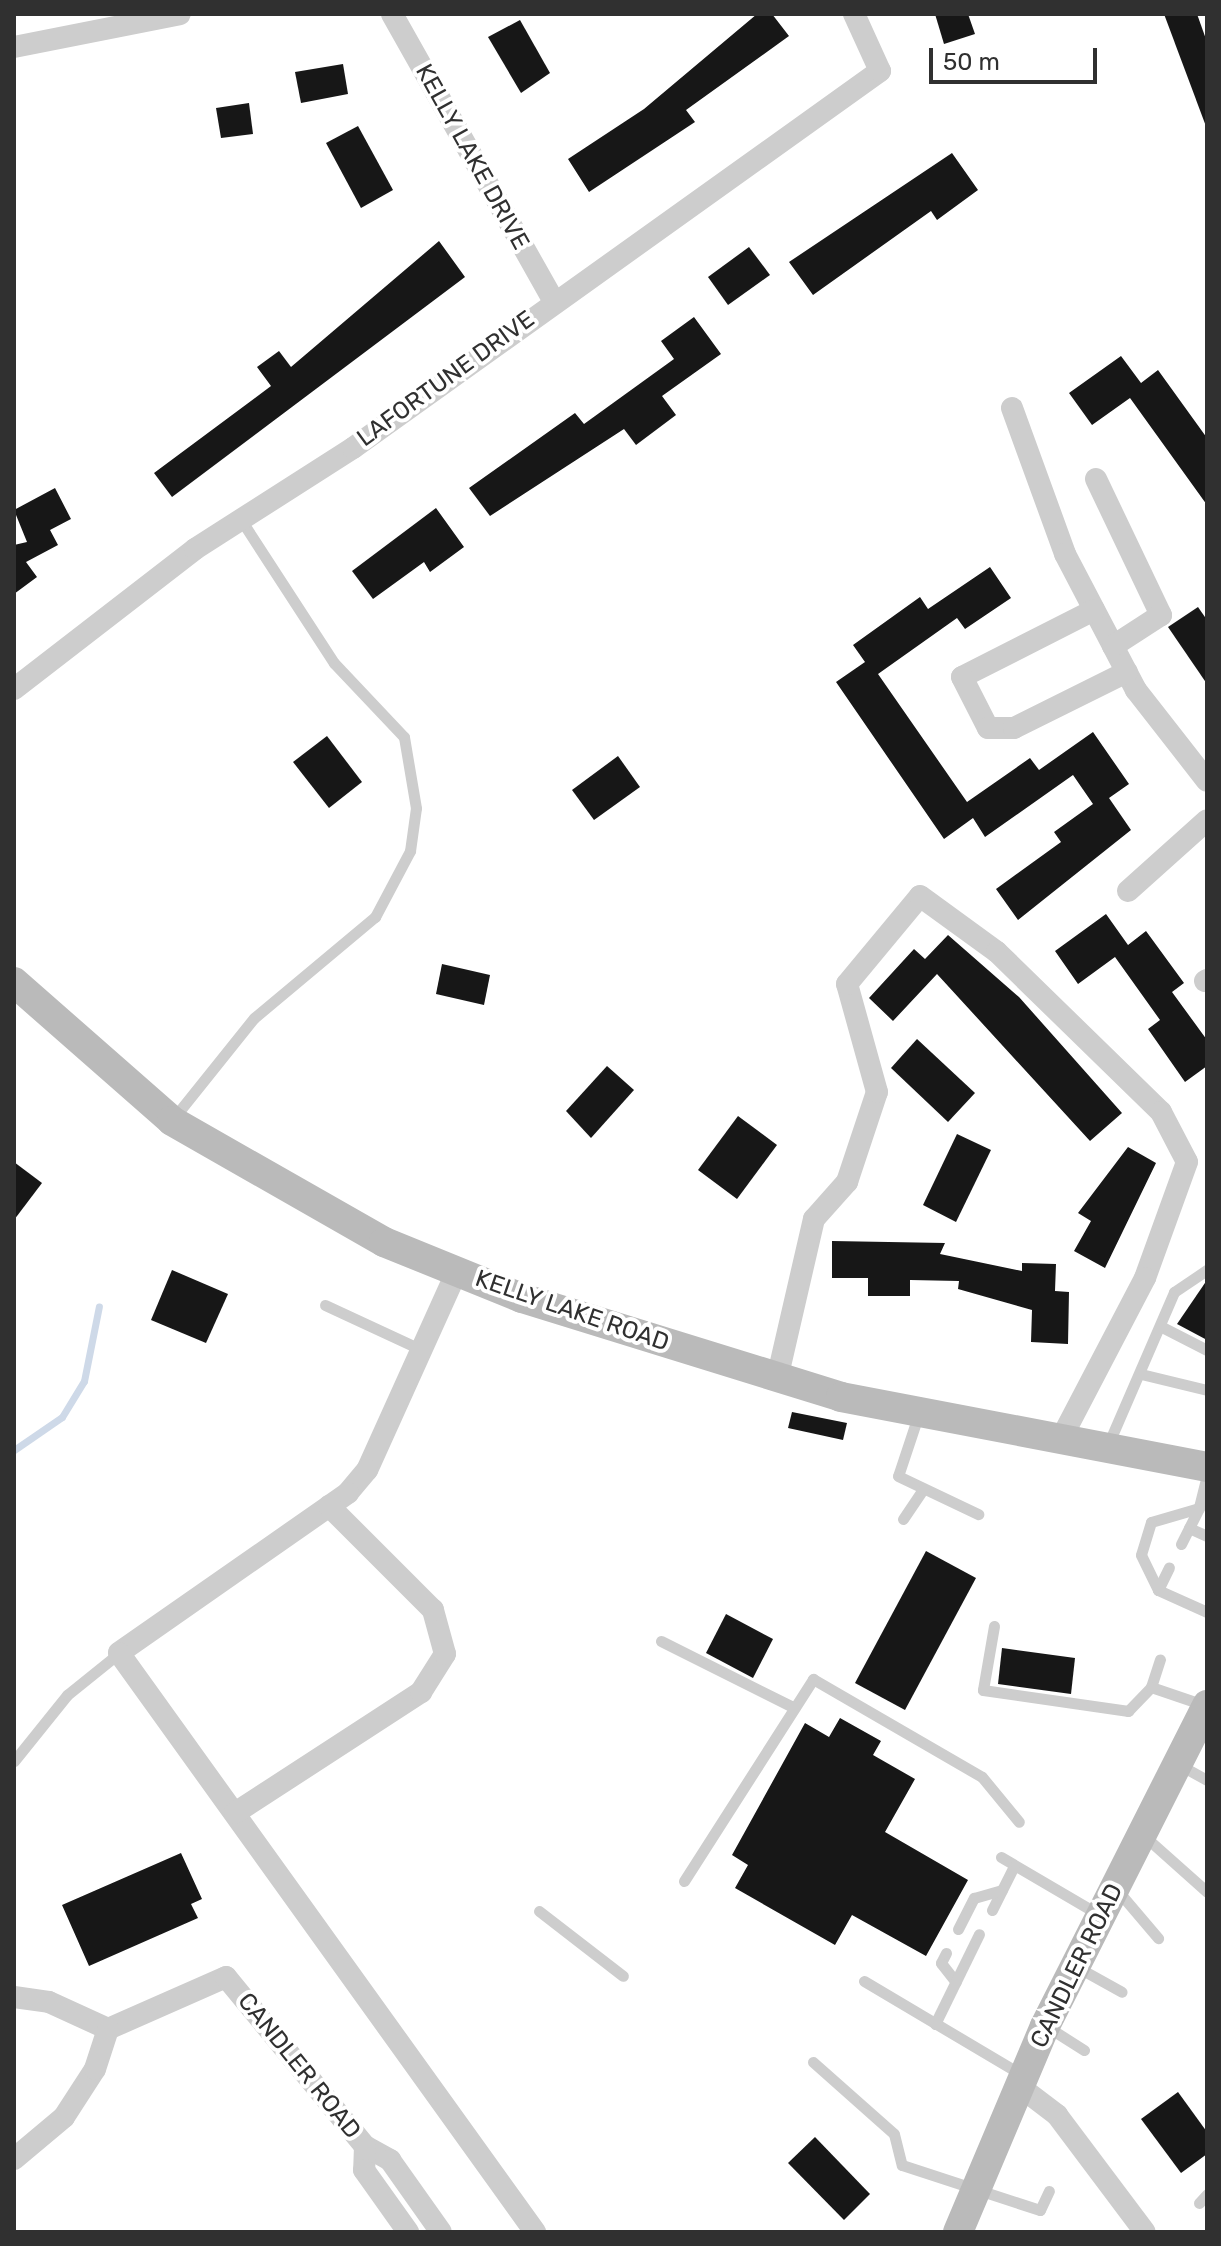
<!DOCTYPE html>
<style>
body{margin:0}
#map{position:relative;width:1221px;height:2246px;overflow:hidden;background:#fff;font-family:Rubik,sans-serif}
div>[style]{position:absolute}
[style*='--x']{left:calc(var(--x)*1px);top:calc(var(--y)*1px);width:calc(var(--w)*1px);rotate:calc(var(--a)*1deg)}
.stream>*{height:7px;margin:-3.5px;padding:0 3.5px;transform-origin:3.5px;border-radius:3.5px;background:#ced9e8}
.building>*{inset:0;background:#171717}
.lane>*{height:11px;margin:-5.5px;padding:0 5.5px;transform-origin:5.5px;border-radius:5.5px;background:#cdcdcd}
.street>*{height:22px;margin:-11px;padding:0 11px;transform-origin:11px;border-radius:11px;background:#cdcdcd}
.secondary>*{height:30px;margin:-15px;padding:0 15px;transform-origin:15px;border-radius:15px;background:#bababa}
span{translate:-50% -50%;white-space:nowrap;text-align:center;line-height:1.15;-webkit-text-stroke:8px #fff;paint-order:stroke}
.street-label{font-size:24px;color:#303030}
.frame{position:absolute;inset:0;border:16px solid #303030;pointer-events:none}
.scale{position:absolute;left:929px;top:48px;width:168px;height:36px;box-sizing:border-box;border:4px solid #303030;border-top:0;padding-left:10px;font-size:24px;line-height:28px;white-space:nowrap;color:#303030;-webkit-text-stroke:6px #fff;paint-order:stroke}
</style>
<div id="map">
<div class="stream">
<i style="--x:14;--y:1450;--w:58;--a:-34.5"></i>
<i style="--x:62;--y:1417;--w:42;--a:-58.6"></i>
<i style="--x:84;--y:1381;--w:76;--a:-78.7"></i>
</div>
<div class="building">
<i style="clip-path:polygon(757px 14px,772px 14px,789px 36px,686px 110px,695px 122px,589px 192px,568px 159px,644px 109px)"></i>
<i style="clip-path:polygon(935px 14px,968px 14px,975px 34px,944px 44px)"></i>
<i style="clip-path:polygon(1164px 14px,1197px 14px,1207px 42px,1207px 129px)"></i>
<i style="clip-path:polygon(520px 20px,550px 73px,521px 93px,488px 37px)"></i>
<i style="clip-path:polygon(343px 64px,348px 94px,301px 103px,295px 72px)"></i>
<i style="clip-path:polygon(249px 103px,253px 134px,221px 138px,216px 108px)"></i>
<i style="clip-path:polygon(358px 126px,393px 190px,361px 208px,326px 143px)"></i>
<i style="clip-path:polygon(952px 153px,978px 190px,937px 220px,931px 211px,813px 295px,789px 262px)"></i>
<i style="clip-path:polygon(439px 241px,465px 277px,172px 497px,154px 473px,271px 386px,257px 367px,279px 351px,291px 367px)"></i>
<i style="clip-path:polygon(749px 247px,770px 275px,728px 305px,708px 277px)"></i>
<i style="clip-path:polygon(694px 317px,721px 354px,662px 396px,676px 415px,636px 445px,624px 429px,490px 516px,469px 488px,575px 413px,584px 424px,674px 359px,661px 341px)"></i>
<i style="clip-path:polygon(1121px 356px,1141px 383px,1158px 370px,1207px 438px,1207px 505px,1130px 398px,1092px 425px,1069px 393px)"></i>
<i style="clip-path:polygon(55px 488px,71px 519px,50px 530px,58px 545px,26px 562px,37px 577px,14px 594px,14px 545px,27px 542px,14px 510px)"></i>
<i style="clip-path:polygon(436px 508px,464px 547px,430px 572px,424px 562px,373px 599px,352px 571px)"></i>
<i style="clip-path:polygon(990px 567px,1011px 598px,965px 629px,957px 618px,878px 674px,967px 802px,1030px 758px,1039px 770px,1093px 732px,1129px 784px,1109px 798px,1131px 830px,1018px 920px,996px 889px,1061px 842px,1054px 832px,1093px 804px,1073px 775px,985px 837px,973px 818px,944px 839px,836px 682px,865px 662px,853px 645px,920px 597px,928px 609px)"></i>
<i style="clip-path:polygon(1198px 607px,1207px 620px,1207px 684px,1168px 627px)"></i>
<i style="clip-path:polygon(327px 736px,362px 782px,329px 808px,293px 762px)"></i>
<i style="clip-path:polygon(618px 756px,640px 787px,594px 820px,572px 790px)"></i>
<i style="clip-path:polygon(1106px 914px,1128px 945px,1146px 931px,1184px 983px,1172px 992px,1207px 1040px,1207px 1066px,1185px 1082px,1148px 1029px,1160px 1020px,1115px 957px,1078px 984px,1055px 951px)"></i>
<i style="clip-path:polygon(948px 935px,1019px 997px,1122px 1113px,1090px 1141px,937px 974px,893px 1021px,869px 998px,914px 949px,925px 959px)"></i>
<i style="clip-path:polygon(442px 964px,490px 975px,484px 1005px,436px 994px)"></i>
<i style="clip-path:polygon(917px 1039px,975px 1093px,948px 1122px,891px 1068px)"></i>
<i style="clip-path:polygon(607px 1066px,634px 1090px,591px 1138px,566px 1111px)"></i>
<i style="clip-path:polygon(738px 1116px,777px 1145px,737px 1199px,698px 1170px)"></i>
<i style="clip-path:polygon(957px 1134px,991px 1150px,956px 1222px,923px 1205px)"></i>
<i style="clip-path:polygon(1128px 1147px,1156px 1163px,1105px 1268px,1074px 1251px,1091px 1221px,1078px 1213px)"></i>
<i style="clip-path:polygon(14px 1162px,42px 1183px,14px 1220px)"></i>
<i style="clip-path:polygon(832px 1241px,945px 1243px,940px 1254px,1022px 1271px,1022px 1263px,1056px 1264px,1055px 1291px,1069px 1292px,1068px 1344px,1031px 1342px,1032px 1310px,958px 1289px,959px 1281px,910px 1280px,910px 1296px,868px 1296px,868px 1278px,832px 1278px)"></i>
<i style="clip-path:polygon(172px 1270px,228px 1294px,206px 1343px,151px 1320px)"></i>
<i style="clip-path:polygon(1207px 1280px,1207px 1340px,1177px 1324px)"></i>
<i style="clip-path:polygon(792px 1412px,847px 1423px,843px 1440px,788px 1428px)"></i>
<i style="clip-path:polygon(926px 1551px,976px 1578px,905px 1710px,855px 1683px)"></i>
<i style="clip-path:polygon(726px 1614px,773px 1639px,753px 1678px,706px 1653px)"></i>
<i style="clip-path:polygon(1002px 1648px,1075px 1658px,1071px 1694px,998px 1684px)"></i>
<i style="clip-path:polygon(840px 1718px,881px 1741px,873px 1755px,915px 1779px,885px 1832px,968px 1880px,926px 1956px,852px 1915px,835px 1945px,735px 1888px,748px 1865px,732px 1855px,805px 1723px,829px 1737px)"></i>
<i style="clip-path:polygon(181px 1853px,202px 1899px,191px 1904px,198px 1918px,89px 1966px,62px 1905px)"></i>
<i style="clip-path:polygon(1178px 2092px,1207px 2132px,1207px 2154px,1181px 2173px,1141px 2119px)"></i>
<i style="clip-path:polygon(815px 2137px,870px 2194px,844px 2220px,788px 2163px)"></i>
</div>
<div class="lane">
<i style="--x:173;--y:1119;--w:129;--a:-51.3"></i>
<i style="--x:254;--y:1018;--w:158;--a:-39.9"></i>
<i style="--x:375;--y:917;--w:75;--a:-62.1"></i>
<i style="--x:410;--y:851;--w:43;--a:-82.1"></i>
<i style="--x:416;--y:808;--w:72;--a:-99.6"></i>
<i style="--x:404;--y:737;--w:102;--a:-133.4"></i>
<i style="--x:334;--y:663;--w:171;--a:-123"></i>
<i style="--x:325;--y:1305;--w:107;--a:24.9"></i>
<i style="--x:1162;--y:1327;--w:51;--a:27.1"></i>
<i style="--x:1141;--y:1374;--w:68;--a:13.6"></i>
<i style="--x:919;--y:1413;--w:66;--a:108.4"></i>
<i style="--x:898;--y:1476;--w:89;--a:25.4"></i>
<i style="--x:1107;--y:1447;--w:169;--a:-66.6"></i>
<i style="--x:1174;--y:1292;--w:40;--a:-34"></i>
<i style="--x:1207;--y:1475;--w:34;--a:104"></i>
<i style="--x:1199;--y:1508;--w:50;--a:163.7"></i>
<i style="--x:1151;--y:1522;--w:34;--a:107"></i>
<i style="--x:1141;--y:1555;--w:39;--a:64"></i>
<i style="--x:1158;--y:1590;--w:54;--a:24.2"></i>
<i style="--x:903;--y:1519;--w:36;--a:-56"></i>
<i style="--x:1189;--y:1528;--w:20;--a:24"></i>
<i style="--x:1181;--y:1544;--w:40;--a:-63.4"></i>
<i style="--x:1158;--y:1590;--w:25;--a:-64"></i>
<i style="--x:994;--y:1626;--w:65;--a:99.8"></i>
<i style="--x:983;--y:1690;--w:147;--a:8.2"></i>
<i style="--x:1128;--y:1711;--w:33;--a:-46"></i>
<i style="--x:1151;--y:1687;--w:29;--a:-72"></i>
<i style="--x:661;--y:1641;--w:148;--a:26.6"></i>
<i style="--x:1151;--y:1687;--w:56;--a:18.8"></i>
<i style="--x:14;--y:1761;--w:85;--a:-51.2"></i>
<i style="--x:67;--y:1695;--w:67;--a:-38.9"></i>
<i style="--x:1178;--y:1764;--w:33;--a:29"></i>
<i style="--x:1142;--y:1834;--w:87;--a:41.7"></i>
<i style="--x:1001;--y:1857;--w:115;--a:30.4"></i>
<i style="--x:684;--y:1881;--w:240;--a:-57.4"></i>
<i style="--x:813;--y:1679;--w:195;--a:30.1"></i>
<i style="--x:982;--y:1777;--w:58;--a:50.6"></i>
<i style="--x:1118;--y:1891;--w:62;--a:49.6"></i>
<i style="--x:992;--y:1910;--w:49;--a:-63.4"></i>
<i style="--x:539;--y:1911;--w:106;--a:37.7"></i>
<i style="--x:958;--y:1929;--w:35;--a:-63"></i>
<i style="--x:974;--y:1898;--w:29;--a:-16"></i>
<i style="--x:946;--y:1953;--w:11;--a:117"></i>
<i style="--x:941;--y:1963;--w:24;--a:52"></i>
<i style="--x:1077;--y:1967;--w:51;--a:29.1"></i>
<i style="--x:864;--y:1981;--w:184;--a:30.7"></i>
<i style="--x:935;--y:2024;--w:100;--a:-63.9"></i>
<i style="--x:1046;--y:2026;--w:45;--a:32.3"></i>
<i style="--x:813;--y:2062;--w:108;--a:41.6"></i>
<i style="--x:894;--y:2134;--w:32;--a:76"></i>
<i style="--x:902;--y:2165;--w:145;--a:18.1"></i>
<i style="--x:1040;--y:2210;--w:21;--a:-65"></i>
<i style="--x:1199;--y:2203;--w:12;--a:-48"></i>
</div>
<div class="street">
<i style="--x:392;--y:14;--w:328;--a:60.6"></i>
<i style="--x:14;--y:47;--w:169;--a:-11.2"></i>
<i style="--x:1012;--y:408;--w:155;--a:70"></i>
<i style="--x:1065;--y:554;--w:104;--a:62.4"></i>
<i style="--x:1113;--y:646;--w:50;--a:62.4"></i>
<i style="--x:1136;--y:690;--w:115;--a:52"></i>
<i style="--x:1096;--y:479;--w:151;--a:64.5"></i>
<i style="--x:1161;--y:615;--w:57;--a:147.1"></i>
<i style="--x:1094;--y:610;--w:148;--a:153.1"></i>
<i style="--x:962;--y:677;--w:57;--a:63"></i>
<i style="--x:988;--y:728;--w:26;--a:0"></i>
<i style="--x:1014;--y:728;--w:126;--a:-26.4"></i>
<i style="--x:14;--y:689;--w:229;--a:-37.7"></i>
<i style="--x:195;--y:549;--w:188;--a:-32.6"></i>
<i style="--x:353;--y:448;--w:648;--a:-35.58"></i>
<i style="--x:880;--y:71;--w:63;--a:-114.5"></i>
<i style="--x:1128;--y:891;--w:106;--a:-41.9"></i>
<i style="--x:1205;--y:981;--w:2;--a:-27"></i>
<i style="--x:457;--y:1271;--w:218;--a:114.3"></i>
<i style="--x:367;--y:1470;--w:30;--a:130"></i>
<i style="--x:348;--y:1493;--w:279;--a:145.1"></i>
<i style="--x:119;--y:1653;--w:713;--a:54.3"></i>
<i style="--x:777;--y:1379;--w:164;--a:-77"></i>
<i style="--x:814;--y:1219;--w:50;--a:-48.3"></i>
<i style="--x:847;--y:1182;--w:95;--a:-71.6"></i>
<i style="--x:877;--y:1092;--w:112;--a:-105.5"></i>
<i style="--x:847;--y:984;--w:114;--a:-50.3"></i>
<i style="--x:920;--y:896;--w:95;--a:36"></i>
<i style="--x:997;--y:952;--w:229;--a:44.3"></i>
<i style="--x:1161;--y:1112;--w:56;--a:62.5"></i>
<i style="--x:1187;--y:1162;--w:123;--a:109.9"></i>
<i style="--x:1145;--y:1278;--w:182;--a:117.6"></i>
<i style="--x:235;--y:1813;--w:222;--a:-33"></i>
<i style="--x:421;--y:1692;--w:45;--a:-57.7"></i>
<i style="--x:445;--y:1654;--w:46;--a:-105.3"></i>
<i style="--x:433;--y:1610;--w:147;--a:-135"></i>
<i style="--x:14;--y:1997;--w:35;--a:8"></i>
<i style="--x:49;--y:2002;--w:65;--a:24.6"></i>
<i style="--x:108;--y:2029;--w:129;--a:-23.8"></i>
<i style="--x:226;--y:1977;--w:219;--a:50.6"></i>
<i style="--x:365;--y:2146;--w:29;--a:29"></i>
<i style="--x:390;--y:2160;--w:88;--a:54.7"></i>
<i style="--x:1019;--y:2086;--w:48;--a:37.3"></i>
<i style="--x:1057;--y:2115;--w:146;--a:53.1"></i>
<i style="--x:365;--y:2146;--w:24;--a:92"></i>
<i style="--x:364;--y:2170;--w:76;--a:54.6"></i>
<i style="--x:14;--y:2159;--w:65;--a:-40"></i>
<i style="--x:64;--y:2117;--w:57;--a:-57.1"></i>
<i style="--x:95;--y:2069;--w:42;--a:-72"></i>
</div>
<div class="secondary">
<i style="--x:14;--y:982;--w:210;--a:41.3"></i>
<i style="--x:172;--y:1121;--w:244;--a:29.7"></i>
<i style="--x:384;--y:1242;--w:149;--a:22.1"></i>
<i style="--x:522;--y:1298;--w:334;--a:17.2"></i>
<i style="--x:841;--y:1397;--w:373;--a:10.8"></i>
<i style="--x:958;--y:2232;--w:224;--a:-67.1"></i>
<i style="--x:1045;--y:2026;--w:360;--a:-63.2"></i>
</div>
<div class="street-label">
<span style="left:472px;top:157px;rotate:61deg">KELLY LAKE DRIVE</span>
<span style="left:446px;top:379px;rotate:-36deg">LAFORTUNE DRIVE</span>
<span style="left:572px;top:1311px;rotate:19deg">KELLY LAKE ROAD</span>
<span style="left:1077px;top:1966px;rotate:-64deg">CANDLER ROAD</span>
<span style="left:299px;top:2066px;rotate:51deg">CANDLER ROAD</span>
</div>
<div class="frame"></div>
<div class="scale">50 m</div>
</div>
